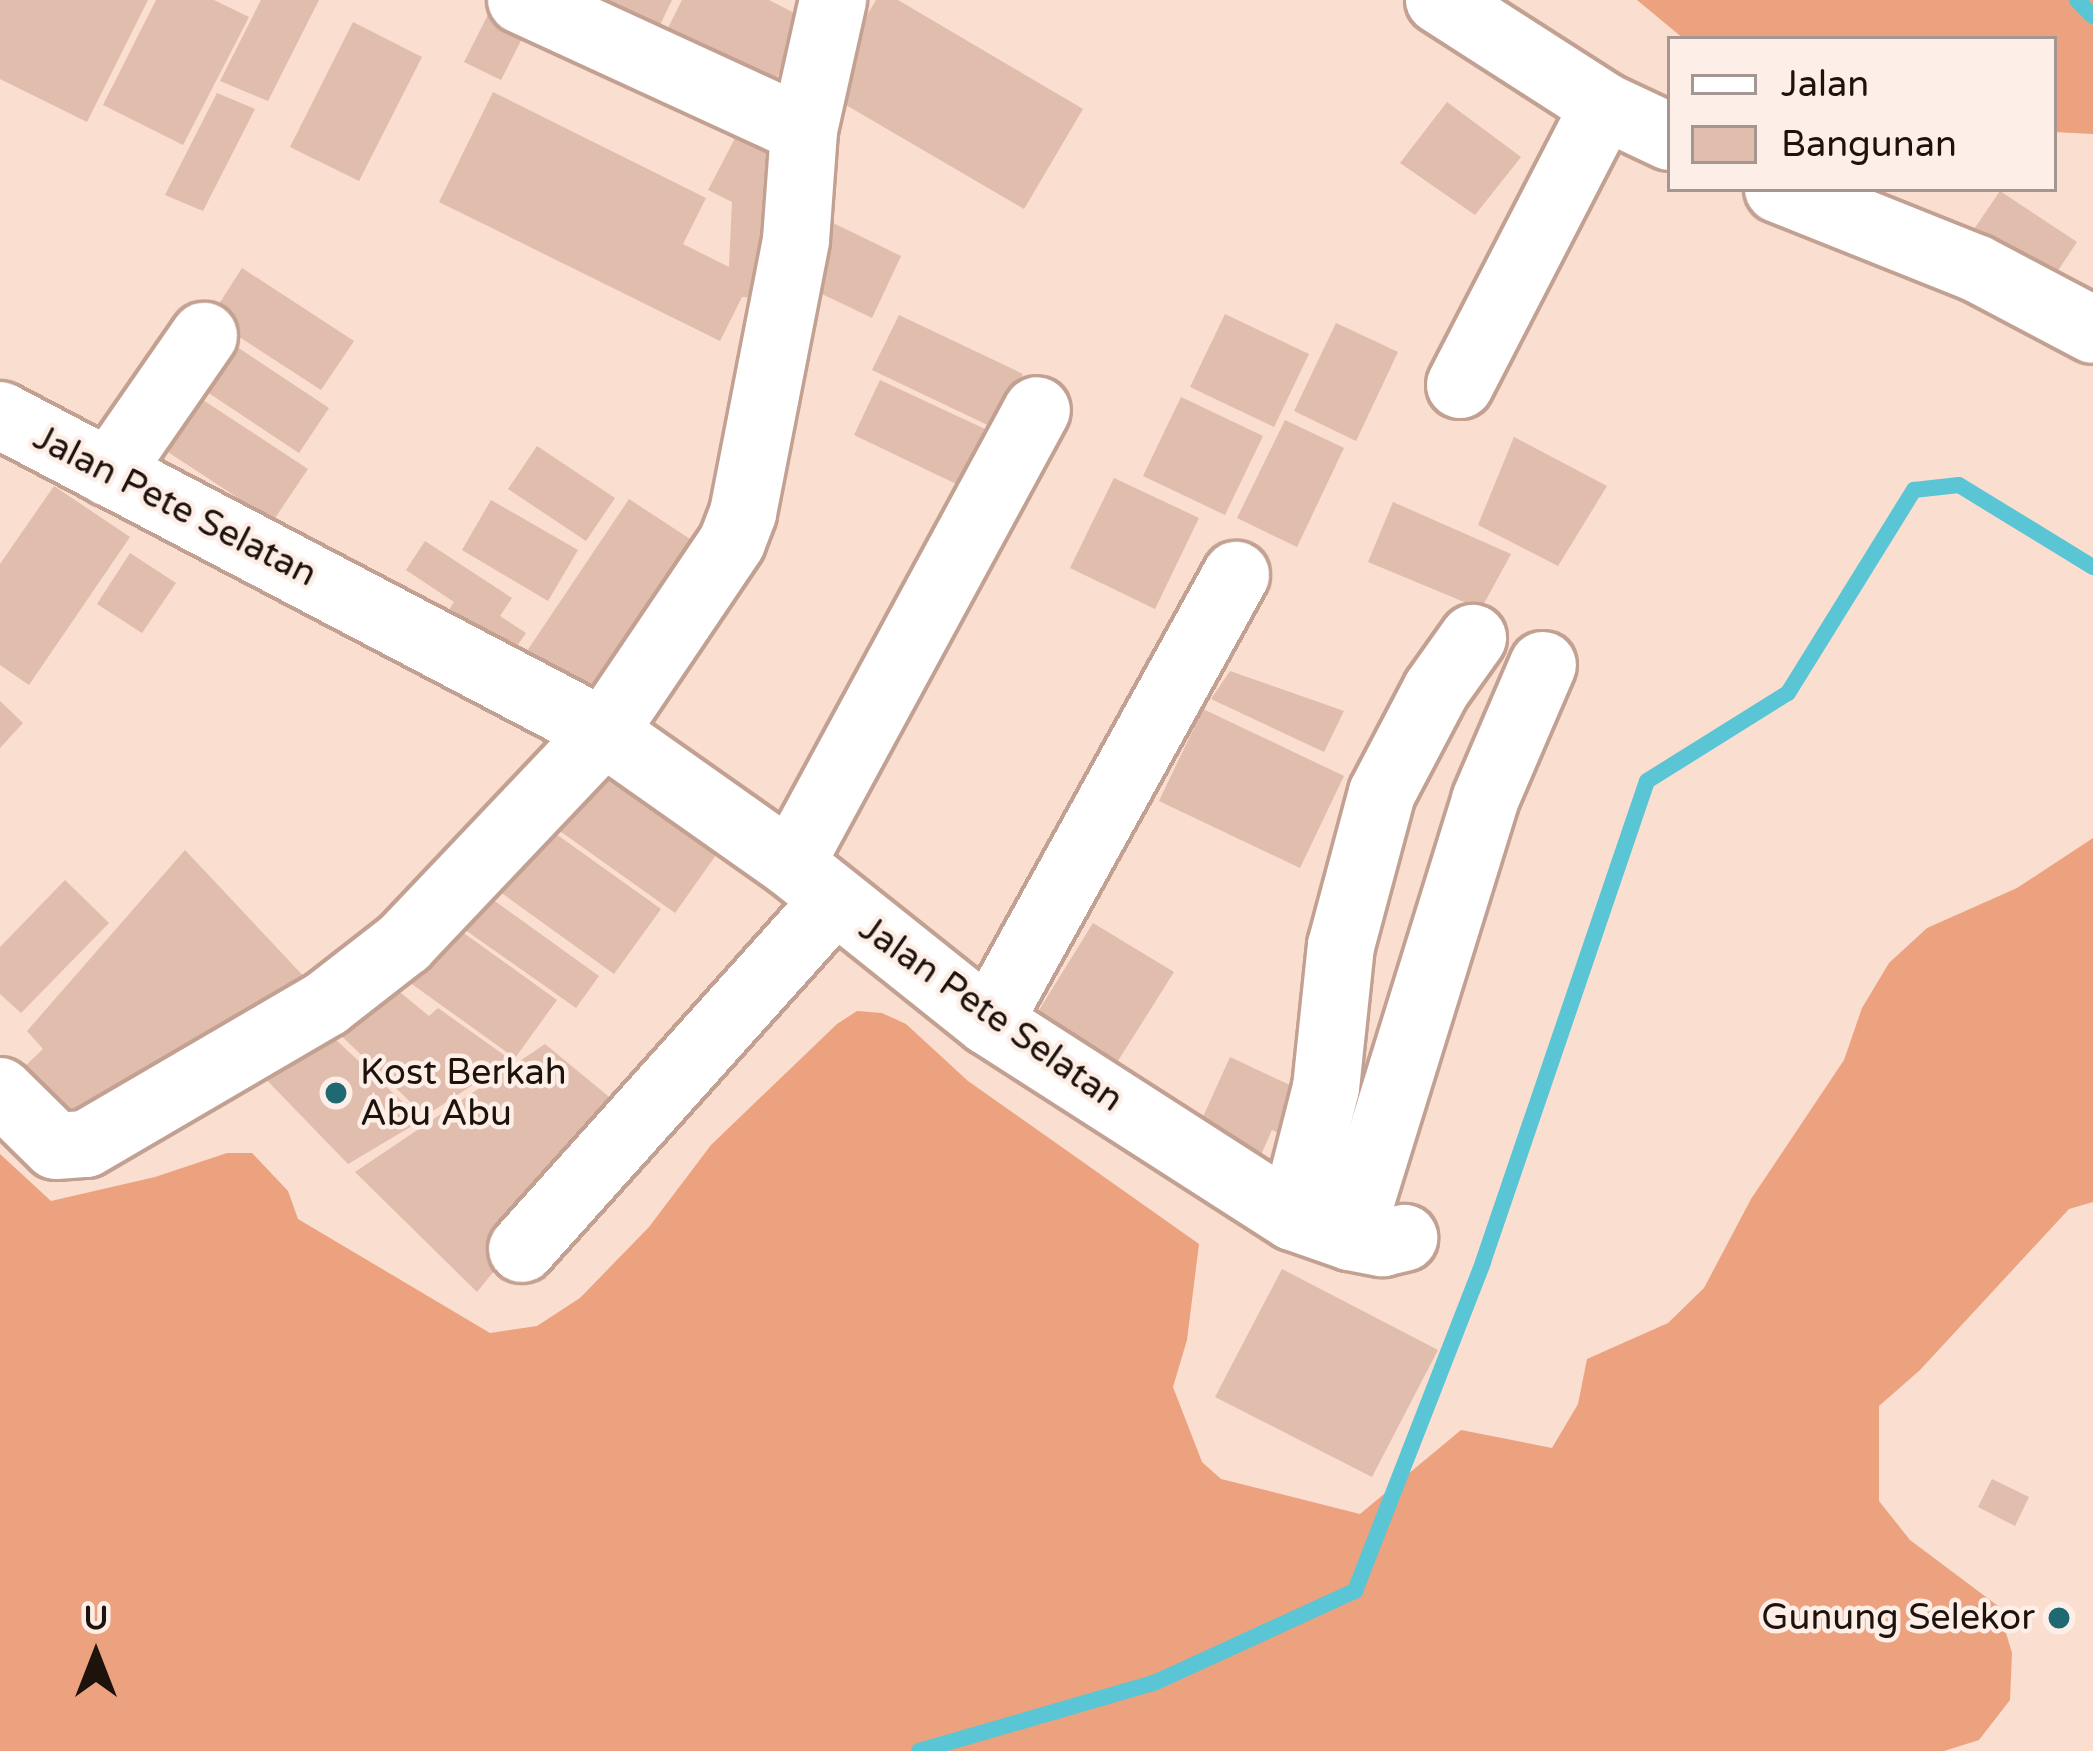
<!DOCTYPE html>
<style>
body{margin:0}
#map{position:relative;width:2093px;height:1751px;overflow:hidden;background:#faded0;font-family:"Varela Round",sans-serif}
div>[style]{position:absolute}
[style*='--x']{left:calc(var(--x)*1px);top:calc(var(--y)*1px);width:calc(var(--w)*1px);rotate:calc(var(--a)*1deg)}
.forest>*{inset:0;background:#eca27f}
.stream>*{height:16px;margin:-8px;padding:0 8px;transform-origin:8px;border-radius:8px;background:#59c5d5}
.building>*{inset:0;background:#e0bdad}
.roads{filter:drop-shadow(3px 0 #c3a192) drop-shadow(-3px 0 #c3a192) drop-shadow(0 3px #c3a192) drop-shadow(0 -3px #c3a192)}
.minor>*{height:66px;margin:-33px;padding:0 33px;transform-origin:33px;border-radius:33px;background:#fff}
.dots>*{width:33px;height:33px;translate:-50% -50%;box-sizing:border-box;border:6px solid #fdeee7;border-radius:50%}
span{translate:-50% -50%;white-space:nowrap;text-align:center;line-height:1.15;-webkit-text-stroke:9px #fdeee7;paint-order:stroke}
.street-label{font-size:36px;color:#1e120d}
.poi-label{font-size:36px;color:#1e120d}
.left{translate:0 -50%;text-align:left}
.right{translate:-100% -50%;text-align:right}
.legend{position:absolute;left:1667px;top:36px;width:390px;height:156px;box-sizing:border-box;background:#fdeee7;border:3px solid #a49690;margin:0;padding:15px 21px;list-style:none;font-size:36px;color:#1e120d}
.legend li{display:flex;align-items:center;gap:24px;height:60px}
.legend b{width:60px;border:3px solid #a49690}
.north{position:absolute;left:36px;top:1595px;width:120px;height:120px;-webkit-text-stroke:9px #fdeee7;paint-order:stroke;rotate:0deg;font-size:33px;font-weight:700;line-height:48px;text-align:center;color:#1e120d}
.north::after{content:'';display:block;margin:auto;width:42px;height:54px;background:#1e120d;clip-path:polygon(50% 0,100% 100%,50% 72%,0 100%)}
</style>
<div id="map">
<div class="forest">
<i style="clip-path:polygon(1637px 0,2093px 0,2093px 134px,2054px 132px,2054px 39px,1684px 39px)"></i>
<i style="clip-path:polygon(2093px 838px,2093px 1202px,2069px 1209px,1920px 1370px,1879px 1406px,1879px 1501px,1910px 1540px,1998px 1606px,2012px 1653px,2010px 1700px,1979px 1740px,1944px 1751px,0 1751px,0 1154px,51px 1201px,155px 1177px,227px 1153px,252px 1153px,288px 1191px,298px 1219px,490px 1333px,537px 1326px,580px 1298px,649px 1227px,711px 1145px,837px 1024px,857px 1011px,882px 1013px,906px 1024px,968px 1081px,1199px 1244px,1187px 1340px,1173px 1387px,1202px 1462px,1221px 1479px,1360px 1514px,1461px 1430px,1552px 1448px,1578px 1404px,1587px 1359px,1668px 1323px,1704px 1288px,1751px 1199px,1844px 1060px,1862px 1008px,1889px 963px,1927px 928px,2017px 888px)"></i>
</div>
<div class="stream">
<i style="--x:2077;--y:0;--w:23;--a:45"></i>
<i style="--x:919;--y:1751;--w:247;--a:-16.2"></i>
<i style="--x:1156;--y:1682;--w:219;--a:-24.6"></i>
<i style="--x:1355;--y:1591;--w:353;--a:-68.7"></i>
<i style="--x:1483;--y:1262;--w:508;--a:-71.17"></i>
<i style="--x:1647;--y:781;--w:166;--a:-32"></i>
<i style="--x:1788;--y:693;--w:239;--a:-58.2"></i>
<i style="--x:1914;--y:490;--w:45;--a:-6.3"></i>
<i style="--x:1959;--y:485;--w:157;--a:31.5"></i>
</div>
<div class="building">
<i style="clip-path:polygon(0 0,148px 0,87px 122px,0 79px)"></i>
<i style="clip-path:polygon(156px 0,214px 0,249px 17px,183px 145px,103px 105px)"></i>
<i style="clip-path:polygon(261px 0,319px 0,268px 101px,220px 81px)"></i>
<i style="clip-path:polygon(579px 0,672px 0,652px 42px)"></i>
<i style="clip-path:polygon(682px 0,769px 0,806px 19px,766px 99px,659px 46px)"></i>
<i style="clip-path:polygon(876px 0,898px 0,1083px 109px,1024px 209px,822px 91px)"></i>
<i style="clip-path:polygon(495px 1px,532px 19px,501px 80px,464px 62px)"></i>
<i style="clip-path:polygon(353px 22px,422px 57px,359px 181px,290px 147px)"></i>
<i style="clip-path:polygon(493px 92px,706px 198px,683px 244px,729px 267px,732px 202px,708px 190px,743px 123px,784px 144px,773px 298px,742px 297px,720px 341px,439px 202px)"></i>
<i style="clip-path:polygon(217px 93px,255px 109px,203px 211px,165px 195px)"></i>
<i style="clip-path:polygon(1447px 102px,1521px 157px,1475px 215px,1400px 163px)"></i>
<i style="clip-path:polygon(2000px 191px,2077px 242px,2047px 287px,1970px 235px)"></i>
<i style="clip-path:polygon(827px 220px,901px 256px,872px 318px,797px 282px)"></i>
<i style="clip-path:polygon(242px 268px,354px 341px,321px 390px,210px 318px)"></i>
<i style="clip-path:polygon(1225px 314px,1309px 354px,1274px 427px,1190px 387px)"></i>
<i style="clip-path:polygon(899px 315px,1023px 374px,996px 429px,872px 370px)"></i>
<i style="clip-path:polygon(1336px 323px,1398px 352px,1356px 441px,1294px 411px)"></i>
<i style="clip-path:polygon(216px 333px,329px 408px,299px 453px,186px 378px)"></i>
<i style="clip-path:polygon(880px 380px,1000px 436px,973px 492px,854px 435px)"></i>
<i style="clip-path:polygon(177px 383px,308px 469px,273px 521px,142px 435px)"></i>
<i style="clip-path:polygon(1181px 397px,1263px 436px,1225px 515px,1143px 476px)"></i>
<i style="clip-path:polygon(1285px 420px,1344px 448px,1297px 547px,1237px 518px)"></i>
<i style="clip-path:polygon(1514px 437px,1607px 486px,1558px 566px,1478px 525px)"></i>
<i style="clip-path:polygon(537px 446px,615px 498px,586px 541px,508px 489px)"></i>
<i style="clip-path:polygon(1114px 478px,1199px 518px,1155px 609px,1070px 568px)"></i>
<i style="clip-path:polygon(54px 486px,130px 537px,29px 685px,0 665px,0 564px)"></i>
<i style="clip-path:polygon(629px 499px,716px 556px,610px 716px,523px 657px)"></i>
<i style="clip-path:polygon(491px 500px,578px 550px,548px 601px,462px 550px)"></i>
<i style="clip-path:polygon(1393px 502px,1511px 554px,1481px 609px,1368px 562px)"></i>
<i style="clip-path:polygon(425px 541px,512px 598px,500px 616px,526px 633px,502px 668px,438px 626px,454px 602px,406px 570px)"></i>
<i style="clip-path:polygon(130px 553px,176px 583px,142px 633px,97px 604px)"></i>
<i style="clip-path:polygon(1230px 671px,1344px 711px,1324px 752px,1211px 699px)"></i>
<i style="clip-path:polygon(0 701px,23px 723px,0 748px)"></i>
<i style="clip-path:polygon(1203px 709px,1344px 776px,1300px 868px,1159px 801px)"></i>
<i style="clip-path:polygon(597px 759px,721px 848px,675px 913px,550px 824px)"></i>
<i style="clip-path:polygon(535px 819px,661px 909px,614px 974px,489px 884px)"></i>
<i style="clip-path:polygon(185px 850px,309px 982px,70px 1133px,21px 1070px,43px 1049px,27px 1031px)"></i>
<i style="clip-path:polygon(65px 880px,109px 923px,21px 1013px,0 994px,0 947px)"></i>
<i style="clip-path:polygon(478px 889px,599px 976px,576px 1008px,454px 922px)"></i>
<i style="clip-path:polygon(1093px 923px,1174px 972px,1116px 1064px,1036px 1015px)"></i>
<i style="clip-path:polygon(451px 924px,557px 1000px,515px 1058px,409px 982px)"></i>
<i style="clip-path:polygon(390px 984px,429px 1016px,438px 1008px,511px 1060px,425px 1116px,329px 1024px)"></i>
<i style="clip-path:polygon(319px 1024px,422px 1120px,348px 1164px,253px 1066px)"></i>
<i style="clip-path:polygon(545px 1044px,625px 1110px,477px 1292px,355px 1172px)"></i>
<i style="clip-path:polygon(1230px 1057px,1307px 1093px,1288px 1137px,1272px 1130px,1260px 1157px,1197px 1130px)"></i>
<i style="clip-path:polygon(1282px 1269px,1438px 1350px,1372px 1477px,1215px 1397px)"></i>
<i style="clip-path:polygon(1992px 1479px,2029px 1497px,2015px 1526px,1978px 1507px)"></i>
</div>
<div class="roads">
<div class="minor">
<i style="--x:521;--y:0;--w:311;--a:24.7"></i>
<i style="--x:1439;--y:0;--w:196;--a:32.7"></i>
<i style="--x:1604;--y:106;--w:73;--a:25.2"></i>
<i style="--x:1778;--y:189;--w:213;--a:21.8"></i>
<i style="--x:1976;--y:268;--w:132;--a:27.9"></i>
<i style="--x:1460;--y:385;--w:314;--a:-62.7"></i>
<i style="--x:0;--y:415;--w:682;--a:27.69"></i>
<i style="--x:604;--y:732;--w:229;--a:35.2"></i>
<i style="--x:791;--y:864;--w:253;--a:38.6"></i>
<i style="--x:989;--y:1022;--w:361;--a:32.7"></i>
<i style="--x:1293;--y:1217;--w:60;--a:19.3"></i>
<i style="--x:1350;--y:1237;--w:33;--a:11"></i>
<i style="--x:1382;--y:1243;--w:23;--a:-13"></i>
<i style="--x:109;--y:473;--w:167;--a:-55.3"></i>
<i style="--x:791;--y:864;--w:516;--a:-61.55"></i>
<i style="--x:989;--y:1022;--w:511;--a:-61.08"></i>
<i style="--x:0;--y:1091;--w:78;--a:44.5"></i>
<i style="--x:56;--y:1146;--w:30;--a:-4"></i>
<i style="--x:86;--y:1144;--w:279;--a:-30.3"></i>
<i style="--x:327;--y:1003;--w:98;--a:-37.9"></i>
<i style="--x:404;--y:943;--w:291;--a:-46.5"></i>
<i style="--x:604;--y:732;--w:229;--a:-56"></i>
<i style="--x:732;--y:542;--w:31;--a:-69"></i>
<i style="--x:743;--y:513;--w:278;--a:-79"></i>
<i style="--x:796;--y:240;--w:110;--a:-85.8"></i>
<i style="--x:804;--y:130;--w:133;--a:-77.4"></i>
<i style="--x:1293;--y:1217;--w:133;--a:-75.7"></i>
<i style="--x:1326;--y:1088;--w:143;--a:-84"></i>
<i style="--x:1341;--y:946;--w:158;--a:-75"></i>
<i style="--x:1382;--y:793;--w:116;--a:-62.3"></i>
<i style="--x:1436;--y:690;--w:64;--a:-54.6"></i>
<i style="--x:1350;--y:1237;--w:457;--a:-72.8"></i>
<i style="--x:1485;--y:800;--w:147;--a:-66.8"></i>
<i style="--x:522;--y:1249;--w:466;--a:-48.1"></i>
</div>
</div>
<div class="dots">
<i style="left:336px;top:1093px;background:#1f6973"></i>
<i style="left:2059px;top:1618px;background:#1f6973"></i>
</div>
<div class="street-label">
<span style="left:175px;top:506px;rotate:27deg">Jalan Pete Selatan</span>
<span style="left:991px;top:1014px;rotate:35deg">Jalan Pete Selatan</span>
</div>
<div class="poi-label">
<span class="left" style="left:360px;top:1093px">Kost Berkah<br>Abu Abu</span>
<span class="right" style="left:2035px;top:1618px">Gunung Selekor</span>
</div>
<ul class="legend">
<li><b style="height:15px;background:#fff"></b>Jalan</li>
<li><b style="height:33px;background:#e0bdad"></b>Bangunan</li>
</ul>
<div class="north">U</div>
</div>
